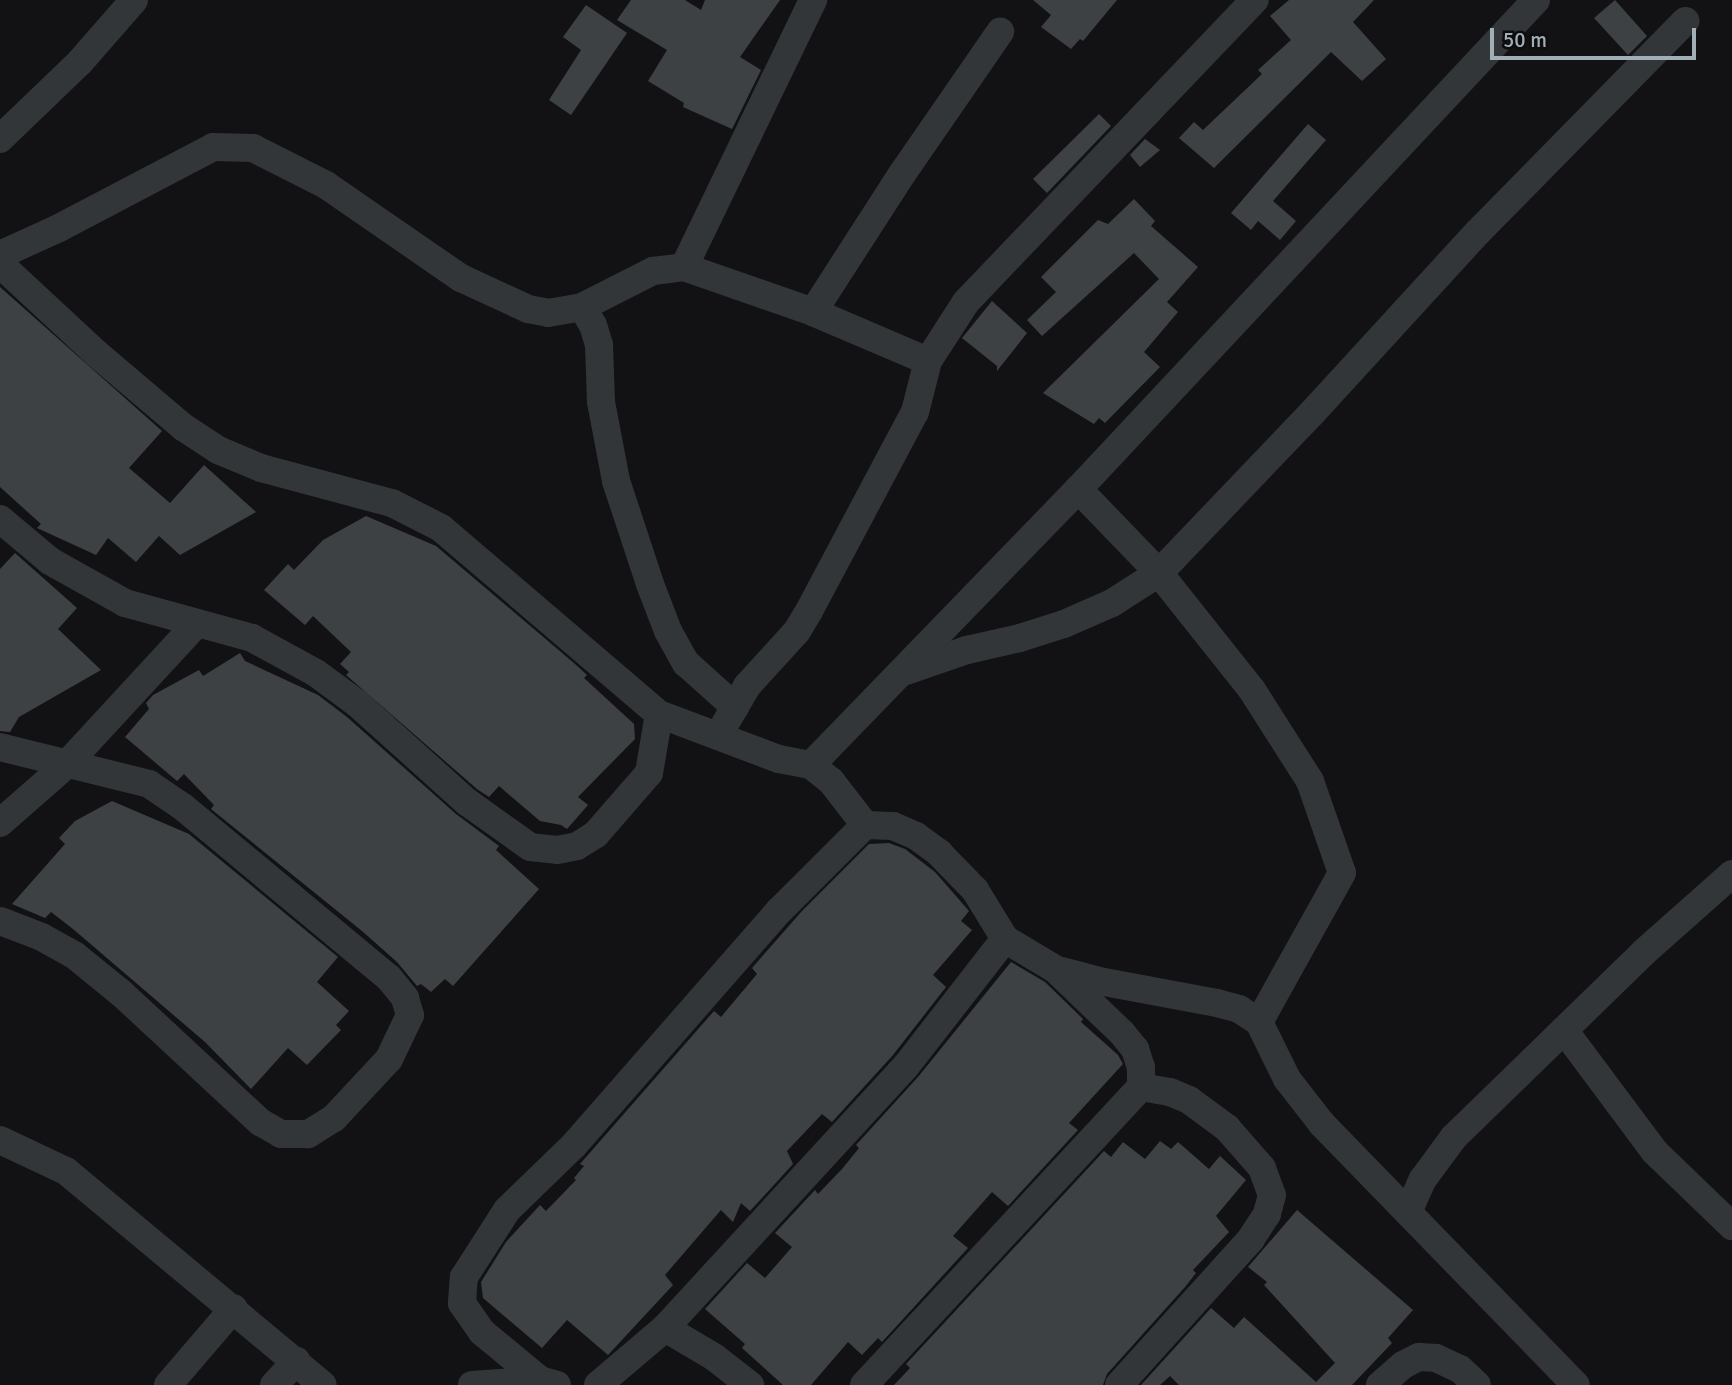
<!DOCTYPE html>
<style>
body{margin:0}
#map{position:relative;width:1732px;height:1385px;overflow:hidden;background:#121214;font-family:Signika,sans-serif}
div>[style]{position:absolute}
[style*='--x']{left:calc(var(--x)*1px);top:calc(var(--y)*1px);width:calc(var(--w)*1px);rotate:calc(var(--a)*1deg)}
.building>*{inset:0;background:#3e4144}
.minor>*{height:28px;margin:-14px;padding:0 14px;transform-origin:14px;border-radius:14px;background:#333639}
span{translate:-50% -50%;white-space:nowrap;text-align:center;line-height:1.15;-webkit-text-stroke:6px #0d0d0f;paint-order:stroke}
.scale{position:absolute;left:1490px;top:28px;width:206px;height:32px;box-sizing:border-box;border:4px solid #a2aeb5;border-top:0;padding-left:9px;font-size:21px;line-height:24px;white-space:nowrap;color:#a2aeb5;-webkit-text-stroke:5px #0d0d0f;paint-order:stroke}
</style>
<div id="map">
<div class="building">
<i style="clip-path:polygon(631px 0,685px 0,701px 10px,705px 0,780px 0,740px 57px,761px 70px,732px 129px,683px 107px,684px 103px,648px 81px,667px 50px,617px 20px)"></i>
<i style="clip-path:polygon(1033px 0,1117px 0,1083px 41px,1080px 39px,1071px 49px,1041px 27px,1051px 15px)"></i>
<i style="clip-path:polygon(1289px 0,1374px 0,1353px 22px,1386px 59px,1362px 81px,1331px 52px,1214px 168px,1179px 138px,1194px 122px,1203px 130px,1262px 74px,1258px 70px,1291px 40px,1270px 16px)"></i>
<i style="clip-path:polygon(1615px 0,1647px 36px,1628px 55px,1594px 18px)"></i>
<i style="clip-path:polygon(586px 5px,627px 33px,571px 115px,549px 100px,581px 50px,563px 37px)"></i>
<i style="clip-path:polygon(1099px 114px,1111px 126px,1047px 193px,1033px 179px)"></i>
<i style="clip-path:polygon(1308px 124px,1326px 140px,1273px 201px,1296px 221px,1280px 240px,1258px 221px,1251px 230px,1231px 213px)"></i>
<i style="clip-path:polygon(1145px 139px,1160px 150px,1140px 167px,1130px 155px)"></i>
<i style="clip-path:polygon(1134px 199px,1155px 221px,1151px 226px,1198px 267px,1167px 302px,1178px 312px,1144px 352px,1160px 367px,1105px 423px,1099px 418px,1094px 424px,1043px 393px,1159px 279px,1134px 253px,1042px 336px,1027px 320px,1056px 292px,1041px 277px,1098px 220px,1108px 224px)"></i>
<i style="clip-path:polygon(0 287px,162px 431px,129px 468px,170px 503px,204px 465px,256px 512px,180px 555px,159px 536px,136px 562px,108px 538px,96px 555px,37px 528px,41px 524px,0 487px)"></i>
<i style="clip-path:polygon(992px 301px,1027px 333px,997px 371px,997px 366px,962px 338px)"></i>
<i style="clip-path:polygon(366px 516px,436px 546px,575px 664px,587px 675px,584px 678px,634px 724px,635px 739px,578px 797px,588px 805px,567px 829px,561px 825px,540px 821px,499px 786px,489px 797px,477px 789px,346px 675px,349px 672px,340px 664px,351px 652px,313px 616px,305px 625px,264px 590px,288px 564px,294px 570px,323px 540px)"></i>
<i style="clip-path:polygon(15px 553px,77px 608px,58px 629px,101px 670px,19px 717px,10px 732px,0 731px,0 569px)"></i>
<i style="clip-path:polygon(240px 653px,245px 661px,318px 695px,347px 717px,456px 814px,499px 846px,496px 850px,539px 889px,453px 986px,445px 979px,431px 992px,421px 984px,417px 986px,397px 962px,362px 931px,211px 809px,214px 805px,184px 774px,177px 781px,125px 737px,149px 709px,146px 703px,153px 695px,199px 670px,203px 676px)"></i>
<i style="clip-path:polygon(112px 801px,189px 834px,338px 957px,317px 982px,349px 1011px,336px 1025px,341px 1030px,307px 1065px,288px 1048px,251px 1089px,205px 1042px,73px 929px,51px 912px,45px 918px,12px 904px,65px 844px,59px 838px,75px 821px)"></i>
<i style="clip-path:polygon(889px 843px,905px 849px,935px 872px,969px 911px,961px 921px,972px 930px,933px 975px,946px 987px,893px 1055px,832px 1122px,822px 1114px,787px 1151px,793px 1164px,750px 1211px,741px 1203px,733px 1222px,721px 1210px,665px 1275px,673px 1285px,608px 1355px,567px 1320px,542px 1348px,483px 1298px,481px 1282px,506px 1242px,540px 1205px,546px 1211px,576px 1180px,574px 1178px,584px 1166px,580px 1164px,714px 1011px,721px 1017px,757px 974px,752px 968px,802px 911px,869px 844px)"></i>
<i style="clip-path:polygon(1011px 962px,1045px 982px,1083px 1019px,1081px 1022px,1118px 1055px,1123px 1064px,1069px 1123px,1078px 1130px,1008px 1206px,992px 1192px,953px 1236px,968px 1248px,882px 1342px,878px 1338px,862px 1355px,848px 1342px,811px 1385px,783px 1385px,742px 1348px,745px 1344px,705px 1309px,747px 1263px,765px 1278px,792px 1247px,775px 1233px,815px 1190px,818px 1194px,842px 1169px,859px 1148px,856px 1145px,918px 1077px)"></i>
<i style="clip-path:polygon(1160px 1141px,1171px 1149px,1178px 1142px,1209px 1169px,1220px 1156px,1246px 1180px,1216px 1216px,1229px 1232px,1193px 1270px,1196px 1273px,1185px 1287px,1107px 1374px,1103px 1385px,894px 1385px,910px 1368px,906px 1364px,1104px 1151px,1111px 1157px,1123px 1142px,1145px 1159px)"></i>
<i style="clip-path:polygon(1297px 1210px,1413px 1310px,1388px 1338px,1392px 1343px,1352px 1385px,1179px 1385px,1170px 1376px,1160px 1385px,1141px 1385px,1211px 1308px,1234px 1328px,1244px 1317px,1316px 1382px,1335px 1363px,1264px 1285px,1267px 1282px,1248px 1267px)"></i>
</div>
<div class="minor">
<i style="--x:0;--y:139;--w:111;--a:-43.9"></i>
<i style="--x:80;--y:62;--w:82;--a:-48.9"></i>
<i style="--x:0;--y:255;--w:65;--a:-24.6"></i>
<i style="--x:59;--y:228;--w:174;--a:-27.7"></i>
<i style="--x:213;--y:147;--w:40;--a:1.4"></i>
<i style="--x:253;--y:148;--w:82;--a:26.9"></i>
<i style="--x:326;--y:185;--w:164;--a:34.6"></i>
<i style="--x:461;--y:278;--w:74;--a:24.8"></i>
<i style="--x:528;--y:309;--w:20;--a:11"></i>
<i style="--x:548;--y:313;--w:35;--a:-10"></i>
<i style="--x:582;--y:307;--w:21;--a:59"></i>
<i style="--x:593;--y:325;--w:21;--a:73"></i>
<i style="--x:599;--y:345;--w:57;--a:88"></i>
<i style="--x:601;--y:402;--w:80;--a:79.2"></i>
<i style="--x:616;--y:481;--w:108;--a:71.7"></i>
<i style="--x:650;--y:584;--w:50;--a:69"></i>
<i style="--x:668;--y:631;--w:37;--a:61"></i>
<i style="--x:686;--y:663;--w:66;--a:41.9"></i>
<i style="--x:0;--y:264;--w:132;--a:42.9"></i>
<i style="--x:97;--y:354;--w:113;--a:40.3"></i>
<i style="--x:183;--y:427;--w:42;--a:33.3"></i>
<i style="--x:218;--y:450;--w:47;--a:22.7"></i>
<i style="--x:261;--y:468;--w:136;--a:15"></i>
<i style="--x:392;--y:503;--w:55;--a:27"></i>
<i style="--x:441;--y:528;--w:287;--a:40.5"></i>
<i style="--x:659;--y:714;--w:128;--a:20.6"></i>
<i style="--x:779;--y:759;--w:33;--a:11"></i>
<i style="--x:811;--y:765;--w:26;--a:39"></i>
<i style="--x:831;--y:781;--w:56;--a:52.3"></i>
<i style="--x:684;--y:267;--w:297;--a:-64.2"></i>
<i style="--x:582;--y:307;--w:80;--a:-26.9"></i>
<i style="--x:653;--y:271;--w:31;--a:-7"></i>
<i style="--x:684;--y:267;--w:137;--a:19.2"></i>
<i style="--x:813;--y:312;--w:125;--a:23.1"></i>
<i style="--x:813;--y:312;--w:164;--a:-57.2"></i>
<i style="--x:902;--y:174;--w:173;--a:-55.4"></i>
<i style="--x:1078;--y:489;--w:117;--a:46"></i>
<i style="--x:1159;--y:573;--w:149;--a:51.5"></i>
<i style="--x:1252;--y:690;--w:108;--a:57.5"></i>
<i style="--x:1310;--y:781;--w:97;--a:70.8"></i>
<i style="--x:1342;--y:873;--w:171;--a:119.1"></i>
<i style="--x:0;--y:519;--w:65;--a:40"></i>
<i style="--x:50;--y:561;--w:86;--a:29.2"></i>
<i style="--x:125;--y:603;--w:132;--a:15.4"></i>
<i style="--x:252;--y:638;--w:73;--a:28.7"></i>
<i style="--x:316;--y:673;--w:52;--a:36.4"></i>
<i style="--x:358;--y:704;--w:147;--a:42"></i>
<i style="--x:467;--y:802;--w:77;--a:35.5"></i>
<i style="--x:530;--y:847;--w:27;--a:6"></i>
<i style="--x:557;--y:850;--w:20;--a:-11"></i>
<i style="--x:577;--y:846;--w:22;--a:-32"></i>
<i style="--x:596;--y:834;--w:81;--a:-49"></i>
<i style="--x:649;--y:773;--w:60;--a:-80.4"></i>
<i style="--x:906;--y:671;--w:65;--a:-19"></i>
<i style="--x:967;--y:650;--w:54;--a:-12.8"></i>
<i style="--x:1020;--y:638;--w:46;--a:-17.7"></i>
<i style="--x:1064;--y:624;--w:52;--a:-23.6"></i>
<i style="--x:1112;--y:603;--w:56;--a:-32.6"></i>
<i style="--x:1159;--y:573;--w:221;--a:-46.3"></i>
<i style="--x:1312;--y:413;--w:246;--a:-47.5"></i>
<i style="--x:1478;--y:232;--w:296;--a:-45.5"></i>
<i style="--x:725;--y:724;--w:44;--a:-59.9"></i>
<i style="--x:747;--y:686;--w:74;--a:-47.7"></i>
<i style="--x:797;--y:631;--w:23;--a:-59"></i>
<i style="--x:809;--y:611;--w:225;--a:-62"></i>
<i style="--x:915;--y:412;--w:53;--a:-75.7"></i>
<i style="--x:928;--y:361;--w:70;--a:-57.2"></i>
<i style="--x:966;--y:302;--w:418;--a:-46.3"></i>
<i style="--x:0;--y:747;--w:154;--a:13.9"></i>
<i style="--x:149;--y:784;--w:41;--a:34.1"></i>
<i style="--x:183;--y:807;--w:268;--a:39.7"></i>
<i style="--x:389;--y:978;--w:26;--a:51"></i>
<i style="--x:405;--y:998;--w:18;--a:74"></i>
<i style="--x:410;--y:1015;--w:49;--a:115.5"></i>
<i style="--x:389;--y:1059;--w:81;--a:133"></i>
<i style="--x:334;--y:1118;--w:31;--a:148"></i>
<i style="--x:308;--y:1134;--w:27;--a:180"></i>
<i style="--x:281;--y:1134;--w:24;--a:-150"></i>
<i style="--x:260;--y:1122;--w:190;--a:-137.1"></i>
<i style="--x:121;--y:993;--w:60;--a:-141"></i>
<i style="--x:74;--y:955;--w:37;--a:-151"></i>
<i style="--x:42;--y:937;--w:45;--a:-159.1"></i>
<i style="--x:811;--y:765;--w:394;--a:-45.9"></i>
<i style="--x:1085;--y:482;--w:660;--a:-46.9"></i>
<i style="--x:0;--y:823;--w:88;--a:-41.3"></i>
<i style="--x:66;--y:765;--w:193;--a:-47.3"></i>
<i style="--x:1062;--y:971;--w:38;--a:15"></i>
<i style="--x:1099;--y:981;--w:120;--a:10.6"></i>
<i style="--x:1217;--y:1003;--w:23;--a:15"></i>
<i style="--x:1239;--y:1009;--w:24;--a:33"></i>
<i style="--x:1259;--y:1022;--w:64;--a:63.8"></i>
<i style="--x:1287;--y:1079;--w:57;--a:52.1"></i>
<i style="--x:1322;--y:1124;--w:364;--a:45.8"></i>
<i style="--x:1564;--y:1030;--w:152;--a:53.3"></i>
<i style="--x:1655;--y:1152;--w:107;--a:43.9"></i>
<i style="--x:0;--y:1140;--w:73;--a:25.2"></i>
<i style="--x:66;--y:1171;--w:334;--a:39.8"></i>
<i style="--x:1408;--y:1212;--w:36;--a:-66"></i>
<i style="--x:1423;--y:1179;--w:52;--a:-53.6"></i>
<i style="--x:1454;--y:1137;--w:264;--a:-44.2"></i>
<i style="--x:1643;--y:953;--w:119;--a:-41.6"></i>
<i style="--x:665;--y:1328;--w:57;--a:30.6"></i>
<i style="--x:714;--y:1357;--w:46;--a:37.9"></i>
<i style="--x:168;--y:1385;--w:101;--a:-49.4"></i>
<i style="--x:274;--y:1385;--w:33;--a:-47"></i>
<i style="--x:472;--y:1385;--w:68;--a:-4.2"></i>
<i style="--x:557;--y:1385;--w:18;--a:-164"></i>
<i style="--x:540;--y:1380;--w:75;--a:-140.4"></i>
<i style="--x:482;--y:1332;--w:35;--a:-125"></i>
<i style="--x:462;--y:1303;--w:26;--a:-86"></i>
<i style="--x:464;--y:1277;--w:80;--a:-57.3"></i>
<i style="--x:507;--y:1210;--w:93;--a:-44.1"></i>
<i style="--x:574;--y:1145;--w:311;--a:-48.8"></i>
<i style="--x:779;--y:911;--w:122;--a:-45"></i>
<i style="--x:865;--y:825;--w:28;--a:2"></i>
<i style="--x:893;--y:826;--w:25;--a:23"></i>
<i style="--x:916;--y:836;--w:29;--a:36"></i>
<i style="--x:939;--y:853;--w:52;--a:45.8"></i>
<i style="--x:975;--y:890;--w:57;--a:58.5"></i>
<i style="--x:1005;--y:939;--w:58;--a:31"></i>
<i style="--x:1055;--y:969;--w:93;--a:43.7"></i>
<i style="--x:1122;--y:1033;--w:21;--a:51"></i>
<i style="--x:1135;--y:1049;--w:19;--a:72"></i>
<i style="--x:1141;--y:1067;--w:20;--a:90"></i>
<i style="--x:598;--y:1385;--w:88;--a:-40.4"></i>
<i style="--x:665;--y:1328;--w:356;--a:-47.4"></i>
<i style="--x:906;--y:1066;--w:161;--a:-52.1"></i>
<i style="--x:864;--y:1385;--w:407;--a:-47.1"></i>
<i style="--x:1141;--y:1087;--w:29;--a:10"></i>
<i style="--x:1170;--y:1092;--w:21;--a:23"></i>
<i style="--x:1189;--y:1100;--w:47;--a:36.4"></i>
<i style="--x:1227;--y:1128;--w:53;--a:48.8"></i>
<i style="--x:1262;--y:1168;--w:29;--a:70"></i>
<i style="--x:1272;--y:1195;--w:20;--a:105"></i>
<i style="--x:1267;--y:1214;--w:30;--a:123"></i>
<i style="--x:1251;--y:1239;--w:197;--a:132.1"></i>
<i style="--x:1380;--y:1385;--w:30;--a:-41"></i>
<i style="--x:1403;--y:1365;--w:18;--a:-27"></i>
<i style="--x:1419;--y:1357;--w:17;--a:3"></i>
<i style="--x:1436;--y:1358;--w:26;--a:25"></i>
<i style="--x:1460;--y:1369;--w:23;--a:43"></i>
</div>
<div class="scale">50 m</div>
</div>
